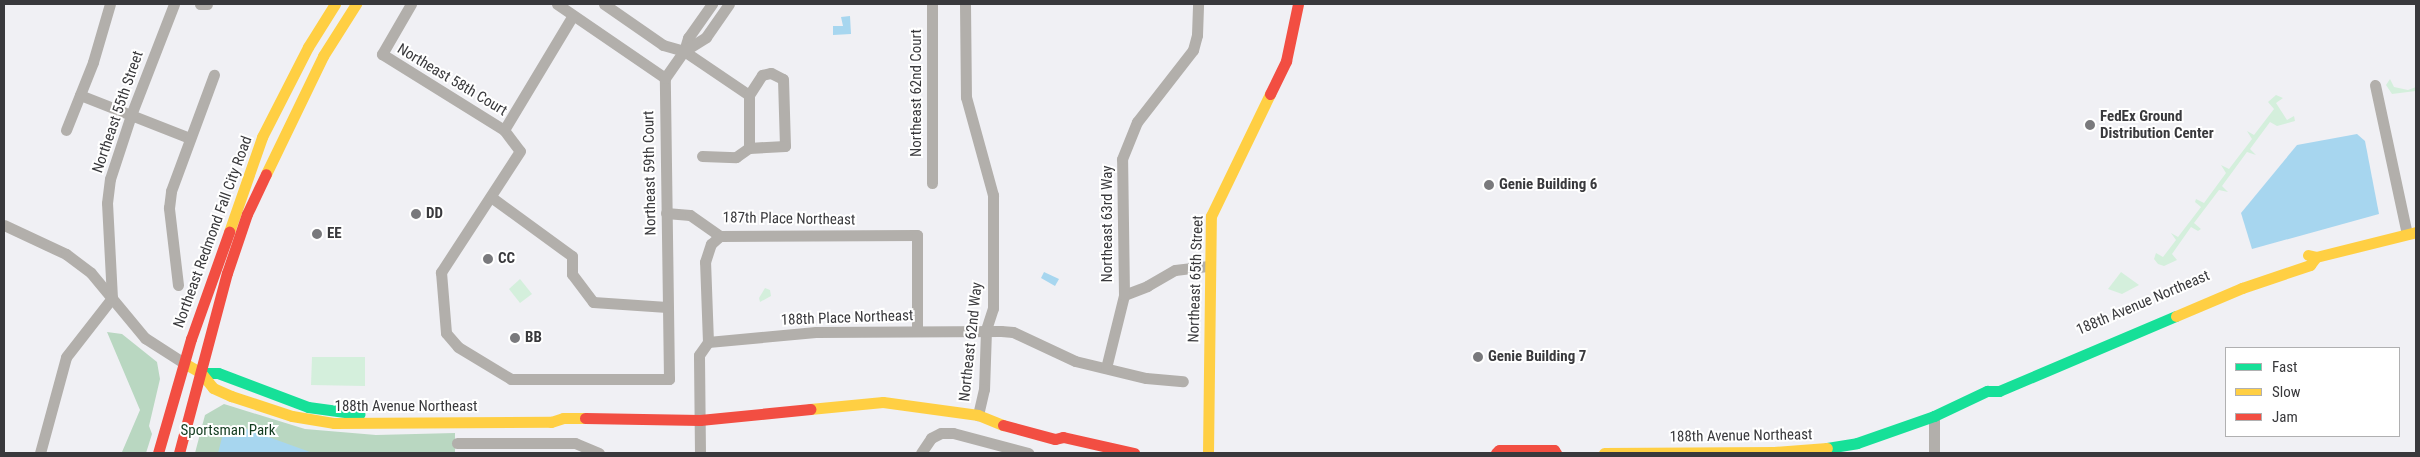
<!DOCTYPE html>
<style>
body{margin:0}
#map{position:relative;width:2420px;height:457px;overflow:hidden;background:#f0f0f4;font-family:"Roboto Condensed",sans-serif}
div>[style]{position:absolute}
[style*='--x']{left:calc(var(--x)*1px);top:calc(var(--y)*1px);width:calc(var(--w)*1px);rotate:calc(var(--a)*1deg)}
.green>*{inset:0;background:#d4efdc}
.forest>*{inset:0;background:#b9d7c1}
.water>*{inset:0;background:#a7d6ef}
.street>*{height:11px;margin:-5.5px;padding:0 5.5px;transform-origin:5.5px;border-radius:5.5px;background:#b2afab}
.fast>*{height:11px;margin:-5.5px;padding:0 5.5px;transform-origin:5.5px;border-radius:5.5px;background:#16e098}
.slow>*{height:11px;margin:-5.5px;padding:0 5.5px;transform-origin:5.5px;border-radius:5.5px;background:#ffcf43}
.jam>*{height:11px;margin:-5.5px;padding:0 5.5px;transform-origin:5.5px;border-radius:5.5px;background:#f24e42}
.dots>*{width:14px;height:14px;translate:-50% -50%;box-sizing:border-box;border:2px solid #fff;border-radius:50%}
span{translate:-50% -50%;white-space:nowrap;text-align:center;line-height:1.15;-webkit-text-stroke:4px #fff;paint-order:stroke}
.street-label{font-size:15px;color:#39393c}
.poi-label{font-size:15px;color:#39393c;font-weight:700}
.left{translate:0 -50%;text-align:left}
.park-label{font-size:15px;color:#133c20}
.frame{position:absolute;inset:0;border:5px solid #39393c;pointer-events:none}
.legend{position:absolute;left:2225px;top:347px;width:175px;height:90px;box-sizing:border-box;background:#fff;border:1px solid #b0b0b1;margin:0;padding:6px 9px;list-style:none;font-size:15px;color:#39393c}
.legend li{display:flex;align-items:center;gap:10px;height:25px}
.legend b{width:25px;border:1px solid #b0b0b1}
</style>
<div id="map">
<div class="green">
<i style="clip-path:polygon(2390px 79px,2394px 87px,2408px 90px,2416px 87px,2416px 91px,2392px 94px,2386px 85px)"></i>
<i style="clip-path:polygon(2276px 95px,2283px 98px,2276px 103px,2287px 120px,2294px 116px,2295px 121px,2277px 126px,2270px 122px,2250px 149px,2256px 155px,2247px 152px,2222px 186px,2228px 192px,2219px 190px,2194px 223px,2201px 229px,2198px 231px,2191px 227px,2172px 254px,2177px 260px,2164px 266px,2158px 264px,2154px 259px,2156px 253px,2163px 257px,2176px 240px,2171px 233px,2178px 237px,2201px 207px,2195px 202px,2196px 199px,2204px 203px,2226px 173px,2221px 165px,2229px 169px,2252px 139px,2247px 131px,2254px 135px,2274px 109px,2268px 102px)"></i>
<i style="clip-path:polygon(2121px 272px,2139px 285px,2122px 294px,2108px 289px)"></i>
<i style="clip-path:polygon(520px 279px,532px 294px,520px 303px,509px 289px)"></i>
<i style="clip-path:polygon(765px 288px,770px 290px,771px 296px,760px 302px,759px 298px)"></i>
<i style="clip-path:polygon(312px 357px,365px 357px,365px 386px,311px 385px)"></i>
</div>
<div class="forest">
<i style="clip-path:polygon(107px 332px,122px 334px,157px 362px,160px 379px,149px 426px,152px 434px,146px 453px,122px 452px,140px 410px)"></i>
<i style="clip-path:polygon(224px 404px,305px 429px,376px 435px,455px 433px,455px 453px,195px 453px,205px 415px)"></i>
</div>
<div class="water">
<i style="clip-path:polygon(850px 16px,851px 34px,833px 35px,833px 26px,843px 26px,841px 17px)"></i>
<i style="clip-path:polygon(2357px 134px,2365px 141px,2379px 214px,2252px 249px,2241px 213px,2297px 145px)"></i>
<i style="clip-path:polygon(1044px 272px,1059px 279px,1055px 286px,1041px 278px)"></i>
<i style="clip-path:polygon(241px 427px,310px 452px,310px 453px,218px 453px,224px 430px)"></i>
</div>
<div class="street">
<i style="--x:200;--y:4;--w:7;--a:0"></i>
<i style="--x:411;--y:4;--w:58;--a:120.1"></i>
<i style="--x:382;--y:54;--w:144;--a:31.9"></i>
<i style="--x:504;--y:130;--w:26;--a:53"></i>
<i style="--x:520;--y:151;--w:145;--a:123.1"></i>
<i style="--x:441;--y:272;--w:61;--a:85.3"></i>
<i style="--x:446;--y:333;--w:18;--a:49"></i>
<i style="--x:458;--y:347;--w:62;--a:31.1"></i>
<i style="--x:511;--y:379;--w:158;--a:0"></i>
<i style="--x:669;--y:379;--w:301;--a:-90.8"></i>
<i style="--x:557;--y:4;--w:131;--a:34.4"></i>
<i style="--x:604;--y:4;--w:72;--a:34.8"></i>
<i style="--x:663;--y:45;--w:22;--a:16"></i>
<i style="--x:684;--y:51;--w:78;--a:34.1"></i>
<i style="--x:932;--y:4;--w:179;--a:90"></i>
<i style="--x:965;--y:4;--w:93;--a:89.4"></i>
<i style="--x:966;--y:97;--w:102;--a:74.6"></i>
<i style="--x:993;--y:195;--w:113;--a:90"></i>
<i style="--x:993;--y:308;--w:23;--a:108"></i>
<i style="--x:986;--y:330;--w:59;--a:91.9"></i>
<i style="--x:984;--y:389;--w:27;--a:103"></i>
<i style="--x:684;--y:51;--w:14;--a:-73"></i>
<i style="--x:688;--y:38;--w:42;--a:-54.8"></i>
<i style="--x:665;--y:78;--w:33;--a:-55"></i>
<i style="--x:684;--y:51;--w:26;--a:-32"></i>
<i style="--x:706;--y:37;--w:40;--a:-55.1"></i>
<i style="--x:2375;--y:85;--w:152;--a:77.9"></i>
<i style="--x:80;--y:95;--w:118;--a:21.4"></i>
<i style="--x:66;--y:130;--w:73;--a:-68.3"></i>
<i style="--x:93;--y:62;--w:60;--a:-73.7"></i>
<i style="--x:504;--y:130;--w:132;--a:-59"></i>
<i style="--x:702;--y:156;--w:34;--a:2"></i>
<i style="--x:736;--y:157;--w:16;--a:-35"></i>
<i style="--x:749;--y:148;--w:53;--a:-90"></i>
<i style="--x:749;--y:95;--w:24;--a:-57"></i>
<i style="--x:762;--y:75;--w:9;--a:-13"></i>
<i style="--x:771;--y:73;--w:13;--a:27"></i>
<i style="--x:783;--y:79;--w:67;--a:88.3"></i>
<i style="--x:785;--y:146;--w:36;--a:177"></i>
<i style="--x:491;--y:197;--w:100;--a:36.1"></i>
<i style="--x:572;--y:256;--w:18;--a:90"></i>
<i style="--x:572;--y:274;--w:35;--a:53"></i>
<i style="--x:593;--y:302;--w:74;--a:3.9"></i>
<i style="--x:666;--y:213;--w:24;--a:5"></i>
<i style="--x:690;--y:215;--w:37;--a:35"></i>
<i style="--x:720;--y:236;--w:197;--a:-0.3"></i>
<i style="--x:917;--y:235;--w:95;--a:90"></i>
<i style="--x:4;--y:225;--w:68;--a:25.1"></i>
<i style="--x:66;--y:254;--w:31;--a:37"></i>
<i style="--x:91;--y:273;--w:85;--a:50.3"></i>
<i style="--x:145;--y:338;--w:46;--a:32.7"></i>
<i style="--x:178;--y:285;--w:78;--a:-96.7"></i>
<i style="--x:169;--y:208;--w:17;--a:-83"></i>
<i style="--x:171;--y:191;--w:124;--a:-69.7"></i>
<i style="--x:1124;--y:295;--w:25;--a:-21"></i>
<i style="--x:1147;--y:286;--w:32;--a:-30"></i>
<i style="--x:1175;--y:270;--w:34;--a:-7"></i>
<i style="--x:708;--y:342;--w:108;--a:-5.3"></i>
<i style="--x:816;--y:332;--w:185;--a:-0.3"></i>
<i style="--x:1001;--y:331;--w:12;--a:5"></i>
<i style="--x:1013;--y:332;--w:68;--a:25.1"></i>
<i style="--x:1075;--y:361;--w:73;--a:13.5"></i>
<i style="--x:1146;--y:378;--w:37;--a:5"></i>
<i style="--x:1106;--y:368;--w:75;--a:-76.1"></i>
<i style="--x:1124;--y:295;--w:136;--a:-90.8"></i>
<i style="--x:1122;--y:159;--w:40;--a:-68"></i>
<i style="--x:1137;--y:122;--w:91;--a:-52.1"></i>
<i style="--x:1193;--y:50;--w:16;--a:-75"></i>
<i style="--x:1197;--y:35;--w:31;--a:-88"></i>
<i style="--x:1934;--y:416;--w:37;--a:90"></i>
<i style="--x:457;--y:443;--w:118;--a:0"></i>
<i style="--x:575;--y:443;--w:26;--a:23"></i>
<i style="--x:40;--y:453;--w:99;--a:-74.8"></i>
<i style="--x:66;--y:357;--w:75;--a:-52.1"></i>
<i style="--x:112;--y:298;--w:95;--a:-93"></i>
<i style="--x:107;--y:203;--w:24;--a:-83"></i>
<i style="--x:110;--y:179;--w:67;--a:-71.8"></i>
<i style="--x:131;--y:115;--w:119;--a:-68.8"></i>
<i style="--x:700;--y:453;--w:98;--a:-90.6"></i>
<i style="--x:699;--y:355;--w:16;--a:-55"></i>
<i style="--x:708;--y:342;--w:80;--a:-92.1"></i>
<i style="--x:705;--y:262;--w:19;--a:-72"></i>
<i style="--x:711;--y:244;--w:12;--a:-42"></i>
<i style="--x:921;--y:453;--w:18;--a:-56"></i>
<i style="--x:931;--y:438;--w:11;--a:-27"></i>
<i style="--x:941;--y:433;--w:12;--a:0"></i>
<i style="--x:953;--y:433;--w:78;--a:14.9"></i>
</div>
<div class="fast">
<i style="--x:201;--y:373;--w:17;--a:0"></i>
<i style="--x:218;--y:373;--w:96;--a:20.7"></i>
<i style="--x:308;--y:407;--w:52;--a:7.7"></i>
<i style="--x:1827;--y:448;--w:30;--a:-9"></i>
<i style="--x:1857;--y:443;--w:82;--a:-19.3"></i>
<i style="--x:1934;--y:416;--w:59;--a:-25.3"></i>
<i style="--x:1987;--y:391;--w:12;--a:0"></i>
<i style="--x:1999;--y:391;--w:192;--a:-23"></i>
</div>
<div class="slow">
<i style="--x:266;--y:174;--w:131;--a:-64.2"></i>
<i style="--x:323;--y:56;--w:62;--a:-57.6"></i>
<i style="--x:229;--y:232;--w:101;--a:-70.8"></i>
<i style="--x:262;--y:137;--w:101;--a:-62.9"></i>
<i style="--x:308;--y:47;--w:51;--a:-57.9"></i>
<i style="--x:2308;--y:255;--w:8;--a:14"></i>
<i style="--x:2316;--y:257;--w:103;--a:-14"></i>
<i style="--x:2176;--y:316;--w:72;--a:-23"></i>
<i style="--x:2242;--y:288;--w:72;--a:-18.7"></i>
<i style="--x:2310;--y:265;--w:10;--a:-53"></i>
<i style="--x:184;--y:363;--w:20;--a:30"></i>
<i style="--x:201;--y:373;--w:19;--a:51"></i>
<i style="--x:213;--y:388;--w:20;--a:24"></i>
<i style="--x:231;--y:396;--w:64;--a:18.2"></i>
<i style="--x:292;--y:416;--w:43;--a:9.5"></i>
<i style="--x:334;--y:423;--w:217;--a:-0.3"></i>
<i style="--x:551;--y:422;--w:13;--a:-18"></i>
<i style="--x:563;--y:418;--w:22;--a:0"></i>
<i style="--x:810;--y:409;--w:73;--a:-5.5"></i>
<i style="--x:883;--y:402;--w:96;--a:7.8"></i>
<i style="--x:978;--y:415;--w:27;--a:22"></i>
<i style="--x:1208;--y:453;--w:237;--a:-89.3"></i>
<i style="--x:1211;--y:216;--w:136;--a:-64.2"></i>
<i style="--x:1604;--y:453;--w:170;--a:-0.3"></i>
<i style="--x:1774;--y:452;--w:53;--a:-4.3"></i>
</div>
<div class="jam">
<i style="--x:1270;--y:94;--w:37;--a:-64"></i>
<i style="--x:1286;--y:61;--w:58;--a:-78.1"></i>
<i style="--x:585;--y:418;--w:115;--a:1"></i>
<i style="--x:700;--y:420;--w:111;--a:-5.7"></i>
<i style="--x:1003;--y:425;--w:54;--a:15.1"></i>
<i style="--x:1055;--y:439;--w:8;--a:-14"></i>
<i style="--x:1063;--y:437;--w:73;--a:12.7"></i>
<i style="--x:158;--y:453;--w:119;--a:-73.9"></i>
<i style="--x:191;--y:339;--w:114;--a:-70.4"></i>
<i style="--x:179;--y:453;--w:186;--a:-75.1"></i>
<i style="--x:227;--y:273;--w:62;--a:-71.3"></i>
<i style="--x:247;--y:214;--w:44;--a:-64.6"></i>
<i style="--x:1496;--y:453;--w:4;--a:-45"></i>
<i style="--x:1499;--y:450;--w:55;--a:0"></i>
<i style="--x:1554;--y:450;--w:4;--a:56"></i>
</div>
<div class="dots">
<i style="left:2090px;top:125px;background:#79797c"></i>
<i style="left:1489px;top:185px;background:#79797c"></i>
<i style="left:416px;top:214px;background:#79797c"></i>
<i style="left:317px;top:234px;background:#79797c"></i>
<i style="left:488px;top:259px;background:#79797c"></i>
<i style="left:515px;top:338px;background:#79797c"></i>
<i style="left:1478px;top:357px;background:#79797c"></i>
</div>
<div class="street-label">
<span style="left:452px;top:80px;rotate:31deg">Northeast 58th Court</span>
<span style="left:917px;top:93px;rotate:-90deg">Northeast 62nd Court</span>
<span style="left:118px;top:112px;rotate:-71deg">Northeast 55th Street</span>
<span style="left:650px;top:173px;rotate:-91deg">Northeast 59th Court</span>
<span style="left:789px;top:219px;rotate:1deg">187th Place Northeast</span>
<span style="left:1108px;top:224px;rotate:-90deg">Northeast 63rd Way</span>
<span style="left:213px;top:232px;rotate:-70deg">Northeast Redmond Fall City Road</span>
<span style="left:1196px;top:279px;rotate:-88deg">Northeast 65th Street</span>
<span style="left:2143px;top:303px;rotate:-23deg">188th Avenue Northeast</span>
<span style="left:847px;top:318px;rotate:-2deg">188th Place Northeast</span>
<span style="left:971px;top:342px;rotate:-84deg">Northeast 62nd Way</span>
<span style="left:406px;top:407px">188th Avenue Northeast</span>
<span style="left:1741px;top:436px;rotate:-1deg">188th Avenue Northeast</span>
</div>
<div class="poi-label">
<span class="left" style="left:2100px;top:125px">FedEx Ground<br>Distribution Center</span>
<span class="left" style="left:1499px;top:185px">Genie Building 6</span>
<span class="left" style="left:426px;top:214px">DD</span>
<span class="left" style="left:327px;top:234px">EE</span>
<span class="left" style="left:498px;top:259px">CC</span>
<span class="left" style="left:525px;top:338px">BB</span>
<span class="left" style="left:1488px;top:357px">Genie Building 7</span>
</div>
<div class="park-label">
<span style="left:228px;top:431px">Sportsman Park</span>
</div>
<div class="frame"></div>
<ul class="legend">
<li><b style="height:6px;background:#16e098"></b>Fast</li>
<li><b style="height:6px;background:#ffcf43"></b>Slow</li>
<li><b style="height:6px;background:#f24e42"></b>Jam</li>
</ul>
</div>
